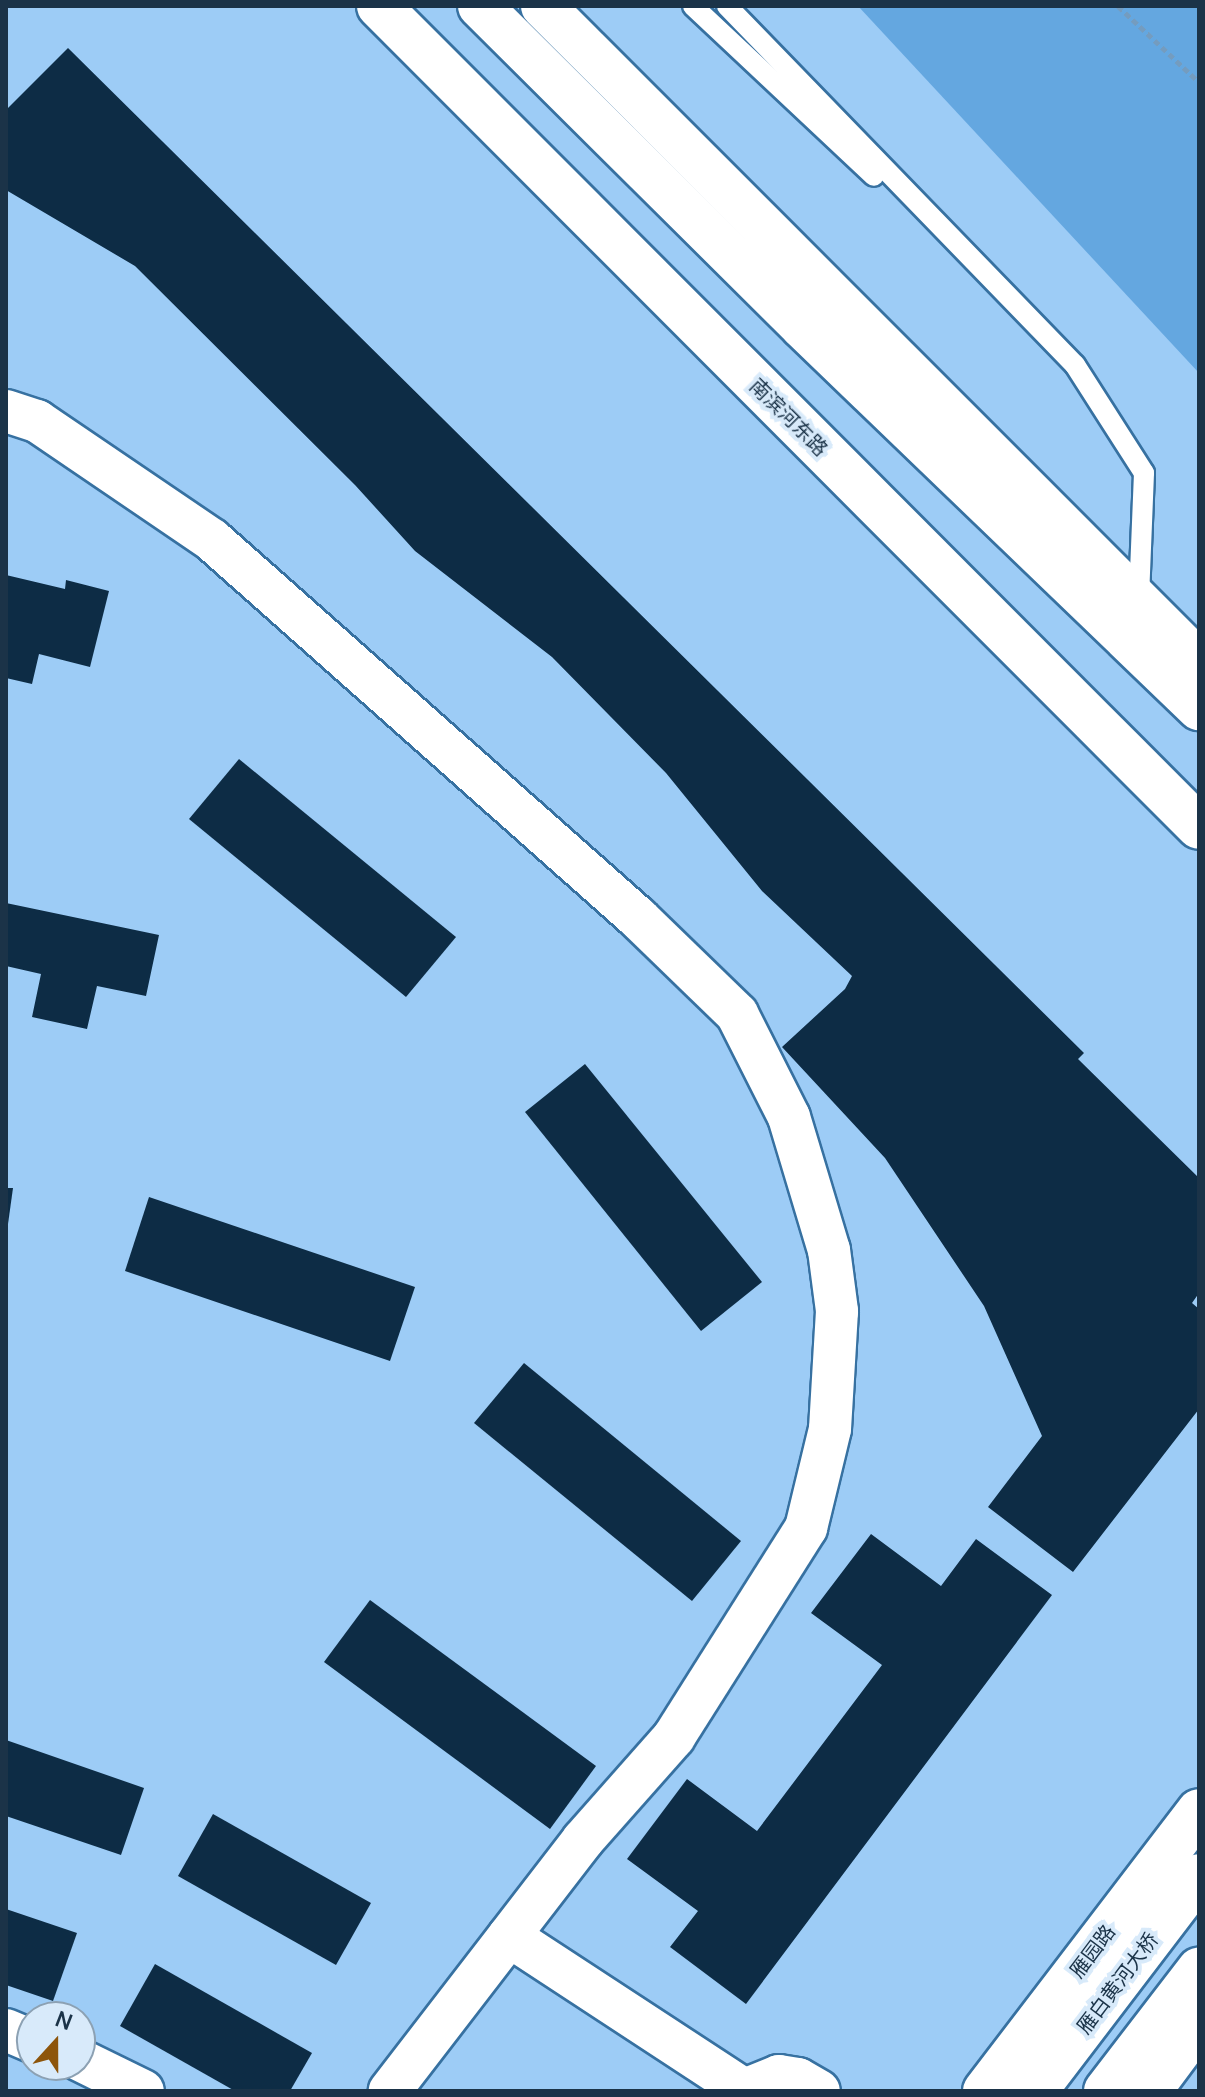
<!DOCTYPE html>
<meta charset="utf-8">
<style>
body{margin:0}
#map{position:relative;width:1205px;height:2097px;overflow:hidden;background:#9dccf6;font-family:Manrope,"Noto Sans SC",sans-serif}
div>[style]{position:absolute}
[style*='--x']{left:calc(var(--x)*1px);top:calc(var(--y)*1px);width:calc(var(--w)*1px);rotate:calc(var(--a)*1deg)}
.green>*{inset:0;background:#64a7e0}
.building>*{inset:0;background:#0d2c45}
.path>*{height:5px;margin-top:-2.5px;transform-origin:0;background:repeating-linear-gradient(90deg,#749cbf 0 6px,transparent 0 10px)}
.roads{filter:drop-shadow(2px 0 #3771a1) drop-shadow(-2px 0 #3771a1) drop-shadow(0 2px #3771a1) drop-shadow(0 -2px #3771a1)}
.service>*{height:20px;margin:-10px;padding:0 10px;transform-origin:10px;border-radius:10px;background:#fff}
.minor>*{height:42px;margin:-21px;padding:0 21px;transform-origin:21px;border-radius:21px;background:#fff}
.secondary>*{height:44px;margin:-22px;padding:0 22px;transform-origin:22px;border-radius:22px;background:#fff}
.primary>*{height:44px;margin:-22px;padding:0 22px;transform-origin:22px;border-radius:22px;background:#fff}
span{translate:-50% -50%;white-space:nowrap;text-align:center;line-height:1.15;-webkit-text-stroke:8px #d8eafa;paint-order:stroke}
.street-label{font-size:20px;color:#1b3348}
.frame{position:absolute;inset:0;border:8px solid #1b3348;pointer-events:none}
.north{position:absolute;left:16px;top:2001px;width:80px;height:80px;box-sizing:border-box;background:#d8eafa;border:2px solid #8ca1b3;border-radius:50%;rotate:21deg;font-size:22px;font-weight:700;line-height:32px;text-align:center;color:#1b3348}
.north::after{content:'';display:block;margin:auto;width:28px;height:36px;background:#8d550b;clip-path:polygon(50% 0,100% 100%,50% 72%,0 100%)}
</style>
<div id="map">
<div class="green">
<i style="clip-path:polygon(858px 6px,1199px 6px,1199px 373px)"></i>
</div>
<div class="building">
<i style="clip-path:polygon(68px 48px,1084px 1053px,1078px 1059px,1199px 1178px,1199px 1293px,1192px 1303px,1199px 1309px,1199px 1409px,1073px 1572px,988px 1507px,1042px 1436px,984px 1306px,885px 1158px,782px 1047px,845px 989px,852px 976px,762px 891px,666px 773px,552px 657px,415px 551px,355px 485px,135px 266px,6px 190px,6px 110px)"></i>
<i style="clip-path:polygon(6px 575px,65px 589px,66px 580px,109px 591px,90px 667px,39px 654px,32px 684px,6px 678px)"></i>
<i style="clip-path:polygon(239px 759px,456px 937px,406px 997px,189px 819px)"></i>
<i style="clip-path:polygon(6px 903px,159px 935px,146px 996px,97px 986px,87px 1029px,32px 1017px,41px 974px,6px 966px)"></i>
<i style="clip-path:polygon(585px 1064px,762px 1282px,701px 1331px,525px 1112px)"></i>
<i style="clip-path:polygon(6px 1188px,13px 1188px,8px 1224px,6px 1224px)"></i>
<i style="clip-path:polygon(149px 1197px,415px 1287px,390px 1361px,125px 1271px)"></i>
<i style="clip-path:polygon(524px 1363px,741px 1541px,692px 1601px,474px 1423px)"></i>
<i style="clip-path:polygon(871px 1534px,941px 1586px,976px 1539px,1052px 1595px,746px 2004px,670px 1947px,698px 1911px,627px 1859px,687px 1779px,757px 1831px,882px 1665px,811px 1613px)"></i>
<i style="clip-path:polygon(370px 1600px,596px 1766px,550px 1829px,324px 1662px)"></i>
<i style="clip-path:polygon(6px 1740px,144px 1788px,121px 1855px,6px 1816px)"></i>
<i style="clip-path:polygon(213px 1814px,371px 1903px,336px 1965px,178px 1876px)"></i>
<i style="clip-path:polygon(6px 1909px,77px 1933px,53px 2001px,6px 1985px)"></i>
<i style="clip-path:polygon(155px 1964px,312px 2053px,290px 2091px,235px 2091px,120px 2026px)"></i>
</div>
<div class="path">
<i style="--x:1118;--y:6;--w:111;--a:43.2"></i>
</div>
<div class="roads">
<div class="service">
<i style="--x:693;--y:6;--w:248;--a:43.2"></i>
<i style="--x:727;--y:6;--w:500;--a:45.9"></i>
<i style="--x:1075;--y:365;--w:128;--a:57.4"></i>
<i style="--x:1144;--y:473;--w:125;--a:92.3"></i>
</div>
<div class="minor">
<i style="--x:6;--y:411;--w:33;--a:18"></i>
<i style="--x:37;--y:421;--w:212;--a:34.2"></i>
<i style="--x:212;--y:540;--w:570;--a:41.58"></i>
<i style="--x:638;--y:918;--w:138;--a:44.1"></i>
<i style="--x:737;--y:1014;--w:115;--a:63.2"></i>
<i style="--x:789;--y:1117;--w:139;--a:73.3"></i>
<i style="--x:829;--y:1250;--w:62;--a:82.5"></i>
<i style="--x:837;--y:1311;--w:118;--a:93.4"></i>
<i style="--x:830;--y:1429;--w:102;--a:103.6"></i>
<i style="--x:806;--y:1528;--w:247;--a:122.3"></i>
<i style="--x:674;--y:1737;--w:137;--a:131.5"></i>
<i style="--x:583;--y:1840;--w:317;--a:127.6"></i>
<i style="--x:509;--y:1936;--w:280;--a:33.2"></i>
<i style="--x:6;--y:2030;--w:28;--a:23"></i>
<i style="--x:80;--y:2060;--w:70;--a:26.2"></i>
<i style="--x:742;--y:2091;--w:40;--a:-22"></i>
<i style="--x:779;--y:2076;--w:19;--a:9"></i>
<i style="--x:798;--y:2079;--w:24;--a:30"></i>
</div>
<div class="secondary">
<i style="--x:379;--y:6;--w:1160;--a:45.03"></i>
<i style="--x:480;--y:6;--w:455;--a:44.8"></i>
<i style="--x:803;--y:327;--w:550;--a:43.89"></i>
<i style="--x:543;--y:6;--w:928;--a:45"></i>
<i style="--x:985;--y:2091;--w:352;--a:-52.6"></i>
<i style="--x:1149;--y:2091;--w:84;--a:-53.3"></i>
</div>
<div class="primary">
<i style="--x:1035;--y:2091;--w:270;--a:-52.7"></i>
<i style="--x:1106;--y:2091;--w:153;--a:-52.5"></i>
</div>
</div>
<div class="street-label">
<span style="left:789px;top:417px;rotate:45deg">南滨河东路</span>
<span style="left:1092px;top:1951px;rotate:-53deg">雁园路</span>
<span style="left:1117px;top:1983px;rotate:-53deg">雁白黄河大桥</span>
</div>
<div class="frame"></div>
<div class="north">N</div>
</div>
